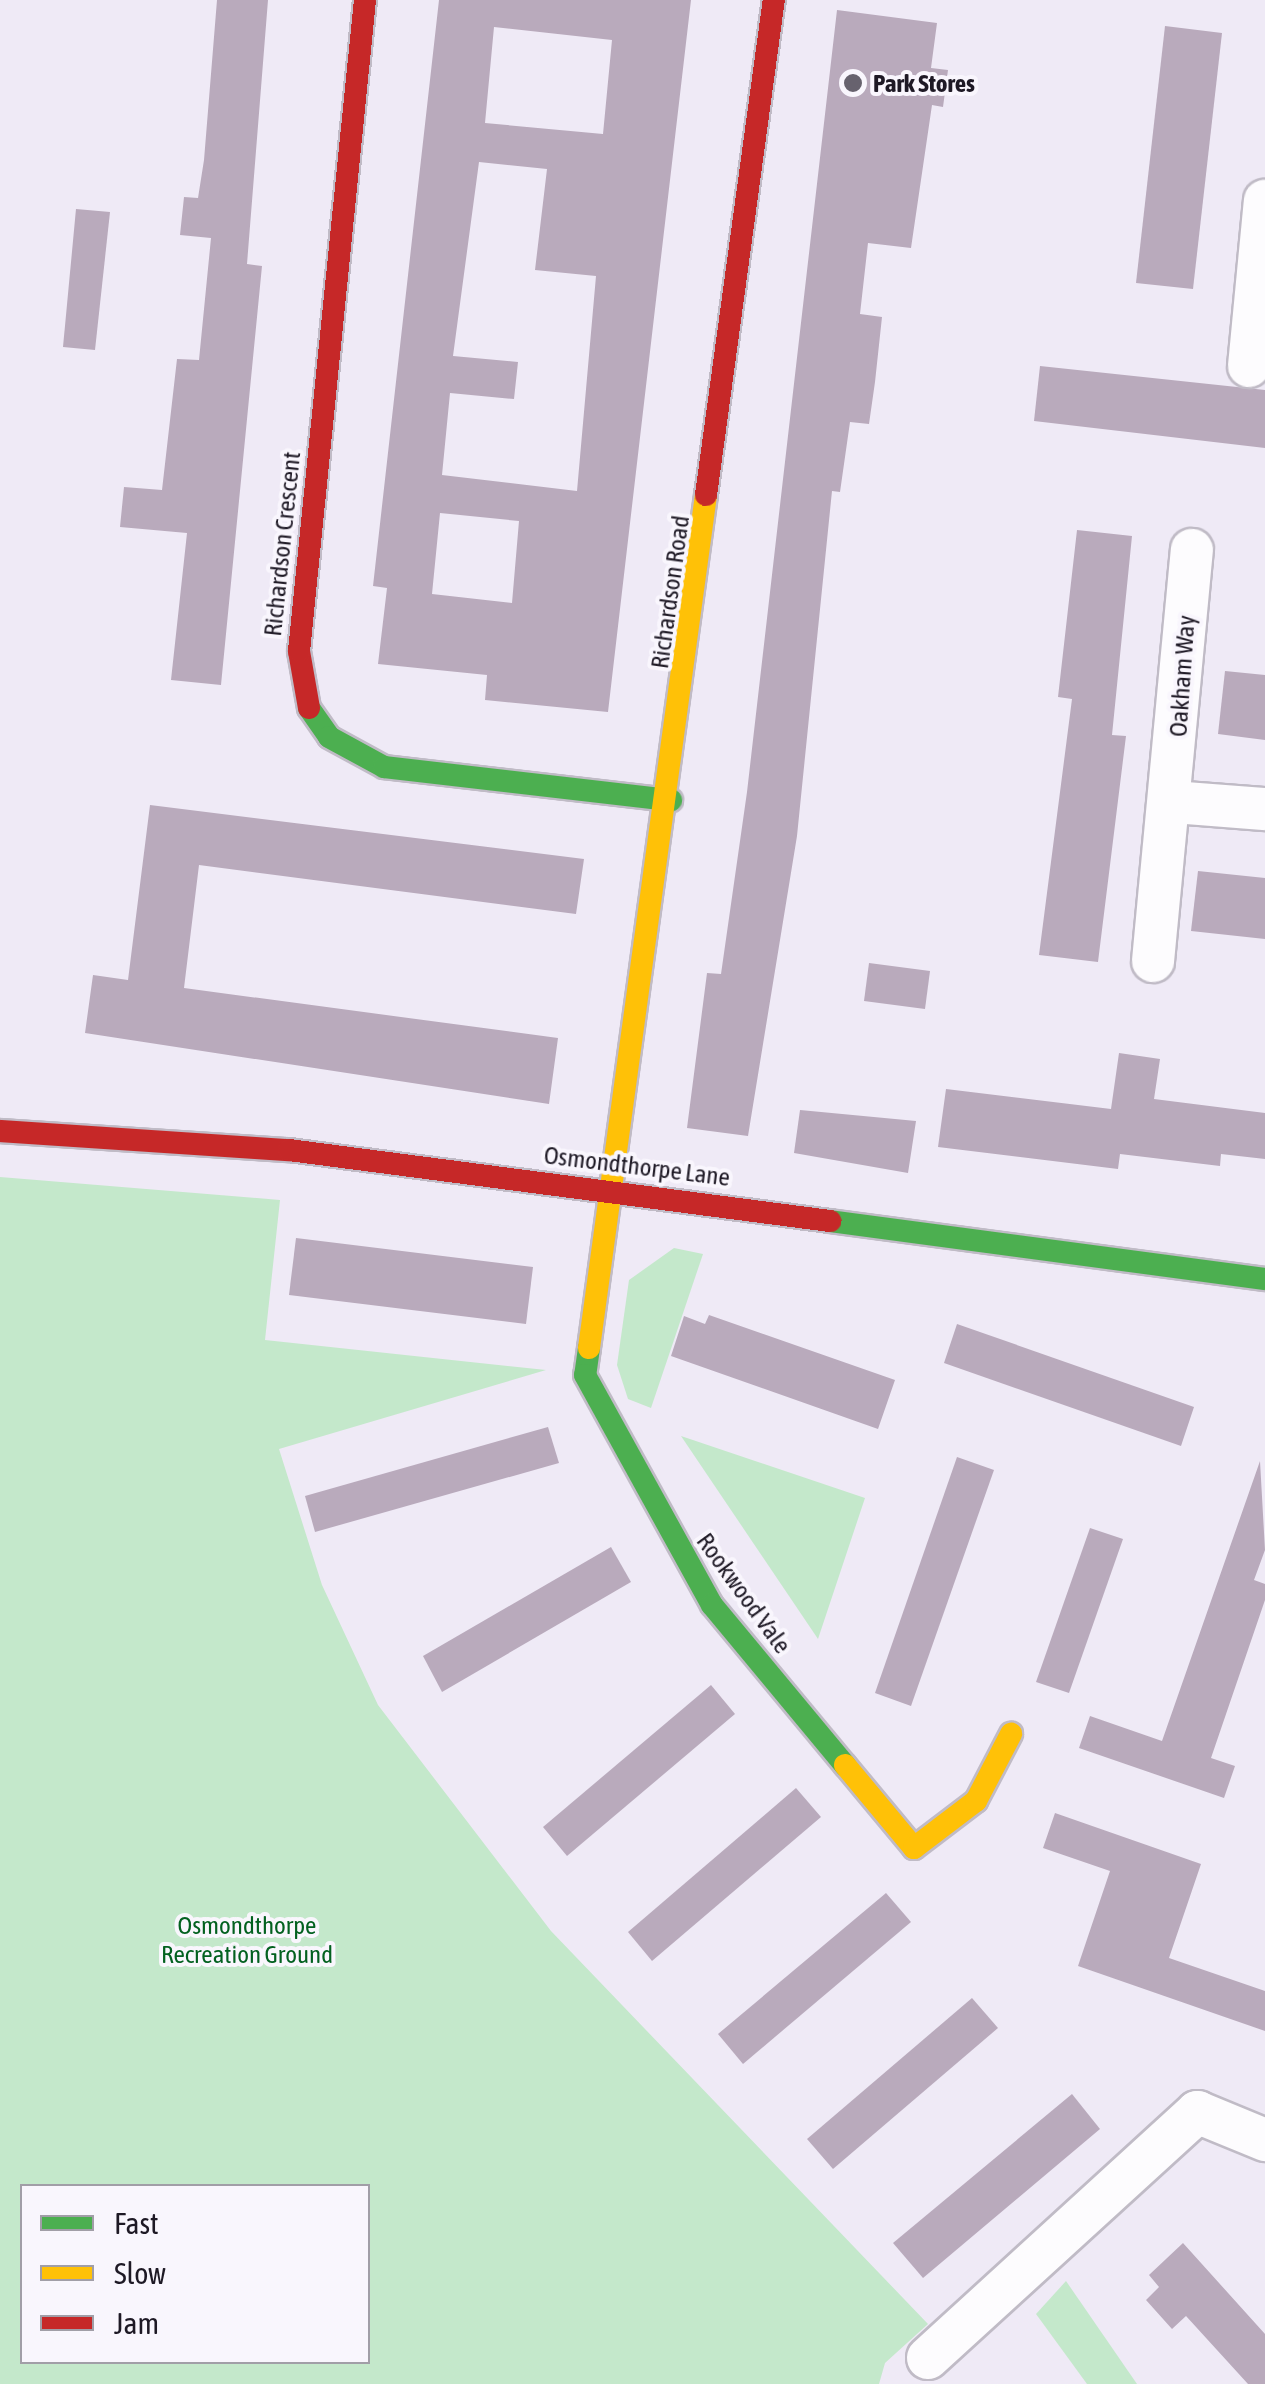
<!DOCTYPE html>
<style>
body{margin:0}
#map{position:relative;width:1265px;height:2384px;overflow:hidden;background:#efeaf6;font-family:"Asap Condensed",sans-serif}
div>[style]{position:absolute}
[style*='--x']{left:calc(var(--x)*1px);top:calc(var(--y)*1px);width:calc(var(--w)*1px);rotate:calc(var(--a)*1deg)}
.green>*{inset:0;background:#c4e8cb}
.building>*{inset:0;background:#b9aabc}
.roads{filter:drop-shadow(2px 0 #c0bbc6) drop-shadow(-2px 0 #c0bbc6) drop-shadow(0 2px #c0bbc6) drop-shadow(0 -2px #c0bbc6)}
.street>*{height:42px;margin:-21px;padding:0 21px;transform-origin:21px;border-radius:21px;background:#fdfcfe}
.fast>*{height:22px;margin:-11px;padding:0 11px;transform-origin:11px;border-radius:11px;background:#4caf50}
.slow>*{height:22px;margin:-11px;padding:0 11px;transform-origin:11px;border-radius:11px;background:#ffc107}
.jam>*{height:22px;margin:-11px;padding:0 11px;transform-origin:11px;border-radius:11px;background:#c62828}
.dots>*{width:28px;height:28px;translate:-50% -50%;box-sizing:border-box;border:5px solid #f9f6fd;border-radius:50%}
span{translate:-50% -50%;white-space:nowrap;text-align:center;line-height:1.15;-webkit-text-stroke:8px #f9f6fd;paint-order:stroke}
.poi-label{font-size:25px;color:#1e1925;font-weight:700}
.left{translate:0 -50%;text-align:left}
.street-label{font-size:25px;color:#1e1925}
.park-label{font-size:25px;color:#036120}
.legend{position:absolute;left:20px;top:2184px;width:350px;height:180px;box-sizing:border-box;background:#f9f6fd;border:2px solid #a19ea7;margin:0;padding:12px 18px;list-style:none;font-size:30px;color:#1e1925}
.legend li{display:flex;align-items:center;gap:20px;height:50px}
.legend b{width:50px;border:2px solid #a19ea7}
</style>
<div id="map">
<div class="green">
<i style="clip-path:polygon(evenodd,0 1177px,280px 1200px,265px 1340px,546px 1370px,279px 1449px,322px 1585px,378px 1705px,551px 1931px,928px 2324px,885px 2363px,879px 2384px,0 2384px,0 1177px,368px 2186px,368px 2362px,22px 2362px,22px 2186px,368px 2186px)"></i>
<i style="clip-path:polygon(674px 1248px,703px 1254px,651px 1408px,628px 1399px,617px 1365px,629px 1280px)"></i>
<i style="clip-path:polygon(681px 1436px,865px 1498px,818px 1639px)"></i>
<i style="clip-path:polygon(1066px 2281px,1137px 2384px,1087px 2384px,1036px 2314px)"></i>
</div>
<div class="building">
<i style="clip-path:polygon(217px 0,268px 0,247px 264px,262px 266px,221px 685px,171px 680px,187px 533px,120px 527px,124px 487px,162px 490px,177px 359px,199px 360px,211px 238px,180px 235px,184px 197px,198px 198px,204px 160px)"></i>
<i style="clip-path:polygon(evenodd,439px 0,691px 0,608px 712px,485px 700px,487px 675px,378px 664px,387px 588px,373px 586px,439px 0,494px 27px,612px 40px,603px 134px,485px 123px,494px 27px,439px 0,479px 162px,547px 169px,535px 270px,596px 276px,577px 491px,442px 475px,450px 393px,514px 399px,518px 362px,453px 356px,479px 162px,439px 0,440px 513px,519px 521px,512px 603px,432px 594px,440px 513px)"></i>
<i style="clip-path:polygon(837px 10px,937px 23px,931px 68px,948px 70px,943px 107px,932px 105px,911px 248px,868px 243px,860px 314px,882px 317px,875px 382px,869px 424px,850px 422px,840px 492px,832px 491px,797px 836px,748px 1136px,687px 1128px,707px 973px,721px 974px,747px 792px)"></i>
<i style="clip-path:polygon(1165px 26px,1222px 33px,1193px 289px,1136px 283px)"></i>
<i style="clip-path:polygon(76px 209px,110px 212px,95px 350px,63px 347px)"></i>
<i style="clip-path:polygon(1040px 366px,1265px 390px,1265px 448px,1034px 421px)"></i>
<i style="clip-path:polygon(1077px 530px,1132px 536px,1112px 735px,1126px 736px,1098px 962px,1039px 955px,1072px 699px,1058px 697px)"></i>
<i style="clip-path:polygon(1225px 671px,1265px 675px,1265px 740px,1218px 734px)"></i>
<i style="clip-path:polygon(150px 805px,584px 859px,576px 914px,199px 865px,184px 988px,558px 1038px,549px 1104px,85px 1033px,93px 975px,128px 980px)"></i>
<i style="clip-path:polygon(1198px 871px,1265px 878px,1265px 939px,1191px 931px)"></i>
<i style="clip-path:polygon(869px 963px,930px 971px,925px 1009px,864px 1001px)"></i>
<i style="clip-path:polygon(1119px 1053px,1160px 1059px,1154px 1099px,1265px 1113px,1265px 1159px,1221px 1154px,1220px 1166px,1120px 1154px,1118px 1169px,938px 1147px,946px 1089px,1111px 1109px)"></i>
<i style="clip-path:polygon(800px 1110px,916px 1121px,908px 1173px,794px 1153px)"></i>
<i style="clip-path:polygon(296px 1238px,533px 1267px,526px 1324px,289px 1295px)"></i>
<i style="clip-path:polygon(709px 1315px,895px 1380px,878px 1429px,671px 1356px,684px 1316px,705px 1324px)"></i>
<i style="clip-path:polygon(957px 1324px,1194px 1407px,1181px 1446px,944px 1363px)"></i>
<i style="clip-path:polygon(548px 1427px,559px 1463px,315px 1532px,305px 1496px)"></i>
<i style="clip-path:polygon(957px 1457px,994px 1470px,911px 1706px,875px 1693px)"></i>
<i style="clip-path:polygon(1260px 1461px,1265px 1550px,1254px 1580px,1265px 1584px,1265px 1600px,1211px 1758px,1235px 1766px,1224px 1798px,1079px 1748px,1090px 1716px,1162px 1741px)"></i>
<i style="clip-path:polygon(1090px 1528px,1123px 1539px,1069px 1693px,1036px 1682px)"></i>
<i style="clip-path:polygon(611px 1547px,631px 1582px,442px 1692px,423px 1656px)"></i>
<i style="clip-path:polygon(711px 1685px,735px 1714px,567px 1856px,543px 1827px)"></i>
<i style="clip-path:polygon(796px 1788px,821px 1817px,652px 1961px,628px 1932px)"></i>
<i style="clip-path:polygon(1055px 1813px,1201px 1864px,1169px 1958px,1265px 1991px,1265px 2031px,1078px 1966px,1110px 1871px,1043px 1848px)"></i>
<i style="clip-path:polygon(886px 1893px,911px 1922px,743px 2064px,718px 2034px)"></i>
<i style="clip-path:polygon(972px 1998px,998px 2028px,833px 2169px,807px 2139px)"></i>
<i style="clip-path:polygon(1072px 2094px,1100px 2129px,923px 2278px,893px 2243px)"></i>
<i style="clip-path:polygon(1183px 2243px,1265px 2334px,1265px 2384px,1248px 2384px,1186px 2316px,1172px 2329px,1146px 2300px,1159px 2287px,1149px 2275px)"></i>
</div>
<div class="roads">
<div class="street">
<i style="--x:1249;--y:366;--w:166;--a:-84.5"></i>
<i style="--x:1173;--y:802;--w:92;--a:4.4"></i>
<i style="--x:1153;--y:961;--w:413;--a:-84.6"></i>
<i style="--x:928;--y:2358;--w:365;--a:-42.4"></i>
<i style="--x:1197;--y:2112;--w:74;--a:22.4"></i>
</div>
<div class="fast">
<i style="--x:309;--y:708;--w:35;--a:55"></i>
<i style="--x:329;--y:737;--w:63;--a:28.6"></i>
<i style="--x:384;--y:767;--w:289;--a:6.6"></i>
<i style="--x:830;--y:1221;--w:439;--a:7.6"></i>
<i style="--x:589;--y:1348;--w:27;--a:98"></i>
<i style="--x:585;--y:1375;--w:263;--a:61.1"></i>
<i style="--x:712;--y:1605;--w:208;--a:50.3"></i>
</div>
<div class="slow">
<i style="--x:589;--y:1348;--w:861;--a:-82.19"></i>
<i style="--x:845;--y:1765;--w:108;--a:50.3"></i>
<i style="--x:914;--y:1848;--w:78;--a:-37.2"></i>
<i style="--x:976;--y:1801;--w:76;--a:-62.4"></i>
</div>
<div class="jam">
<i style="--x:706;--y:495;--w:500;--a:-82.2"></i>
<i style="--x:309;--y:708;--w:58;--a:-100"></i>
<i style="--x:299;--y:651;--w:654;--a:-84.21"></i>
<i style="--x:0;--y:1131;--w:290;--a:3.8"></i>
<i style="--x:289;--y:1150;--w:546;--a:7.48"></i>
</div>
</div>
<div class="dots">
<i style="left:853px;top:83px;background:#67626e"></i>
</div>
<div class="poi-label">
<span class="left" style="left:873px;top:83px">Park Stores</span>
</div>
<div class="street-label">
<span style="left:282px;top:544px;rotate:-84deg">Richardson Crescent</span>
<span style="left:670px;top:592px;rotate:-82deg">Richardson Road</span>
<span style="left:1182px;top:676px;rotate:-86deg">Oakham Way</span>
<span style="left:637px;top:1166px;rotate:7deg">Osmondthorpe Lane</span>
<span style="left:744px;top:1593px;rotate:54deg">Rookwood Vale</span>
</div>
<div class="park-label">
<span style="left:247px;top:1940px">Osmondthorpe<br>Recreation Ground</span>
</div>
<ul class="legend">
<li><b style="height:12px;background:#4caf50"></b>Fast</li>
<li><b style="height:12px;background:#ffc107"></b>Slow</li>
<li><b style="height:12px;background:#c62828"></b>Jam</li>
</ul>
</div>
